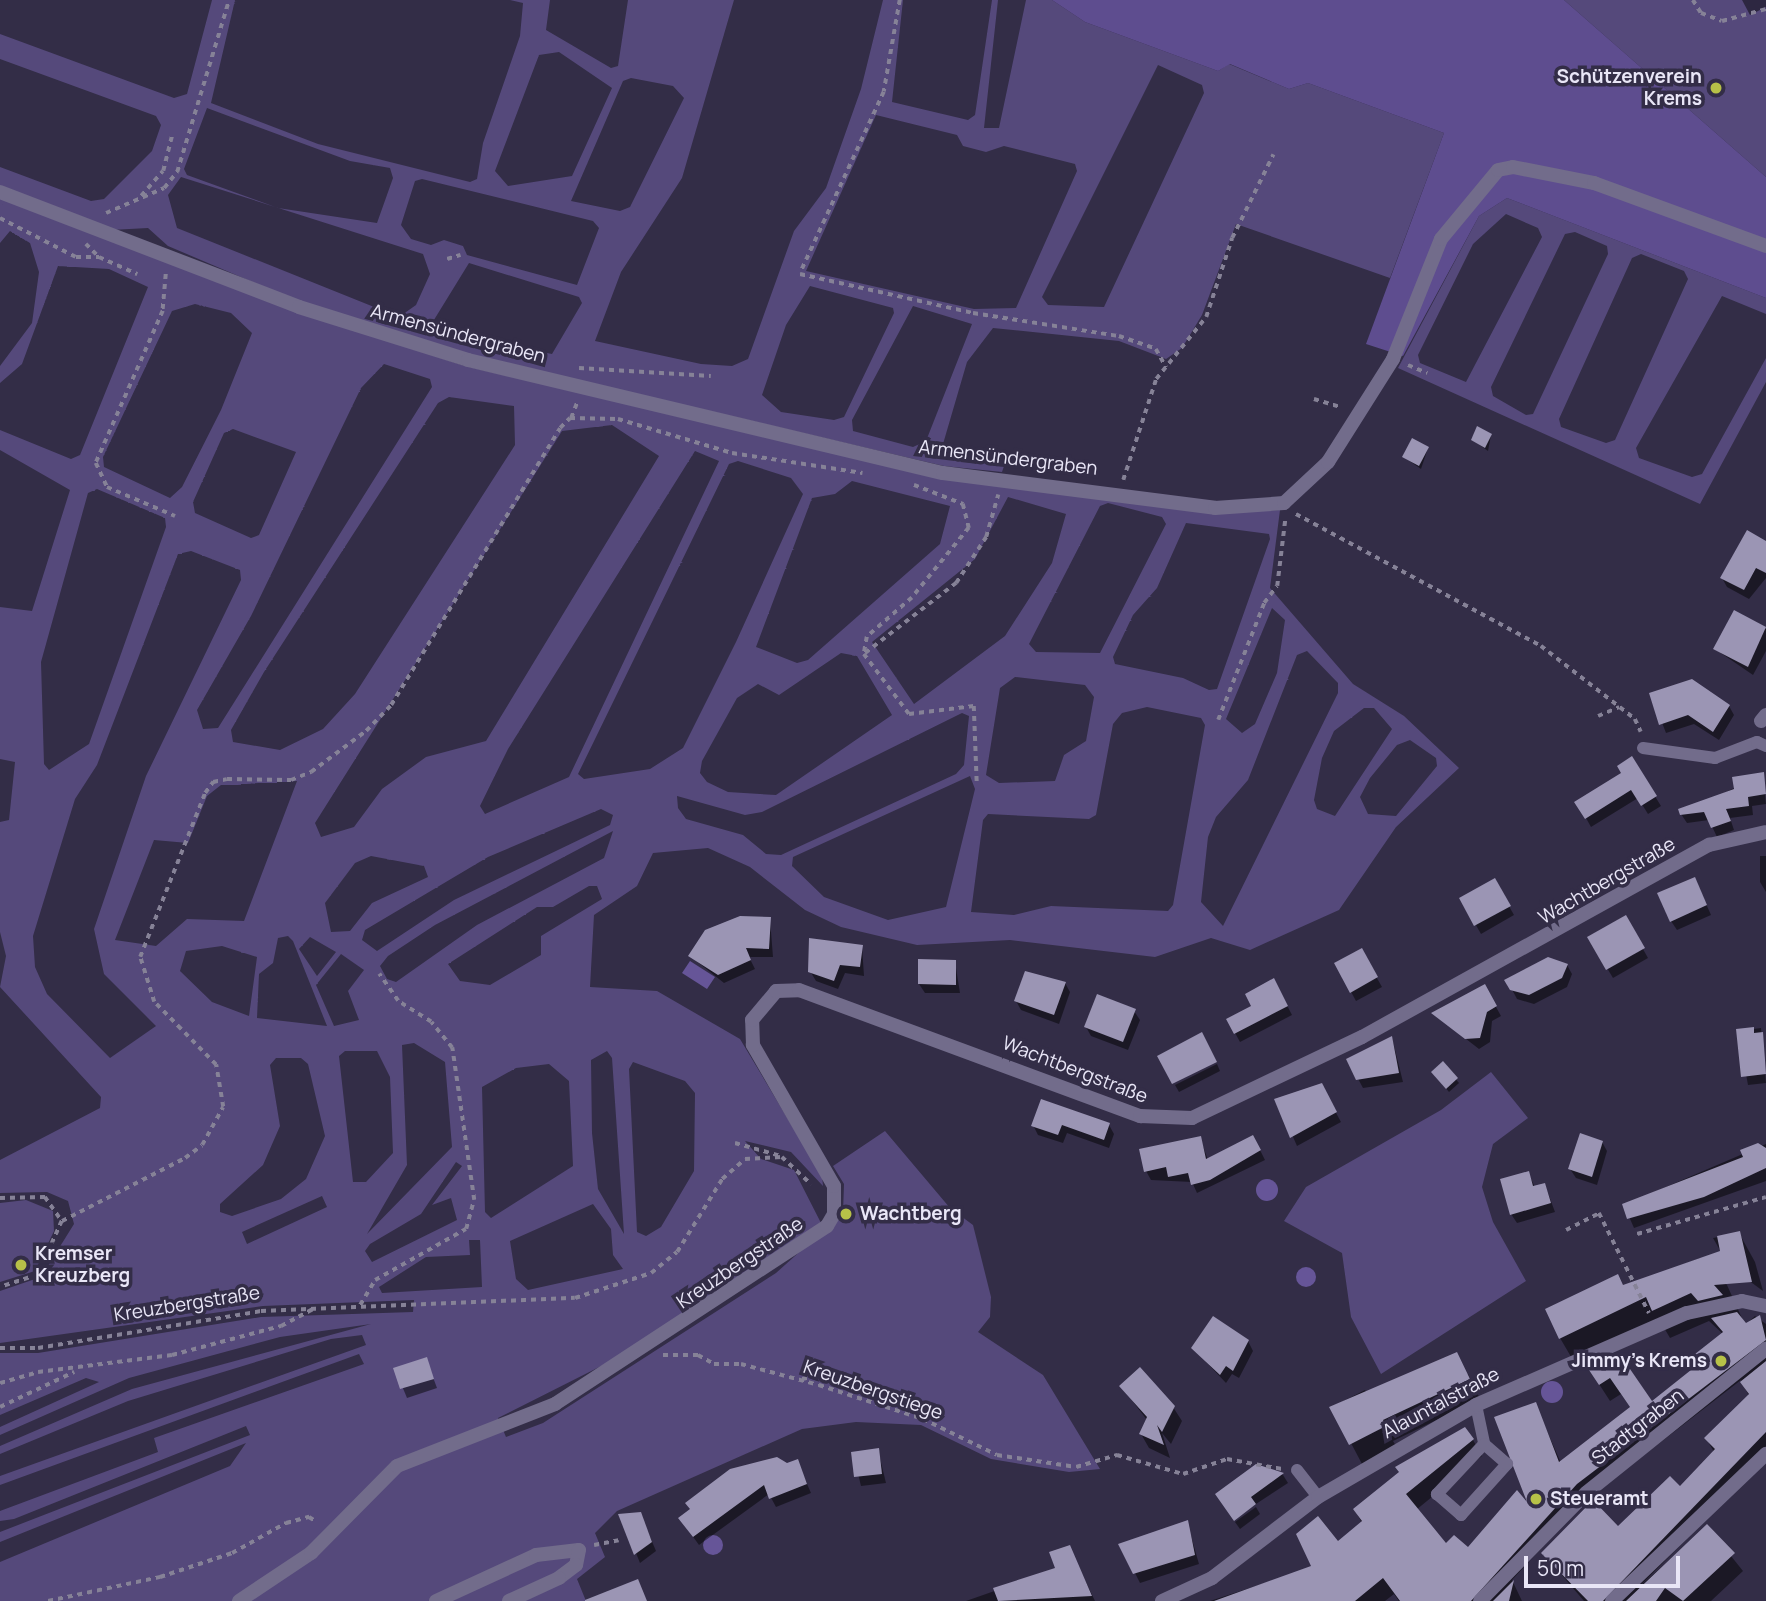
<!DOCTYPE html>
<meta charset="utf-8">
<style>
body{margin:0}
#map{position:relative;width:1766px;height:1601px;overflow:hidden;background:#332d47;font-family:Manrope,sans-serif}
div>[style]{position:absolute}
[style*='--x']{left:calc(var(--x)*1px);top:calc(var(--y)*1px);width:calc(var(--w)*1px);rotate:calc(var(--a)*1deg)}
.green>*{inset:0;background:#55497b}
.forest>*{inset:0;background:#5e4d8f}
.water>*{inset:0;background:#665598}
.round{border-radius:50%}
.shadow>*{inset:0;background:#0007}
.building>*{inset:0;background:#9b95b4}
.path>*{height:3.5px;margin-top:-1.75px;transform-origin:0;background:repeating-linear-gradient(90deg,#868297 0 5px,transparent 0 10px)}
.lane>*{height:12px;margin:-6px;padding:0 6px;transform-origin:6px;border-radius:6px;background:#726c8b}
.street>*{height:14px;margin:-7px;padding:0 7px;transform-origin:7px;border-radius:7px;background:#726c8b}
.dots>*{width:19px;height:19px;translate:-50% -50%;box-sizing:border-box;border:4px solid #332d47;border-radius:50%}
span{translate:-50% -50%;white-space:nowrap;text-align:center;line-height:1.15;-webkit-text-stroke:7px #332d47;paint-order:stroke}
.poi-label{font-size:19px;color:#e9e6f7;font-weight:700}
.right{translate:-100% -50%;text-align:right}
.left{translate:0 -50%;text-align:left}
.street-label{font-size:19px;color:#e9e6f7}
.scale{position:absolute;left:1524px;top:1556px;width:156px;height:32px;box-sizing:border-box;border:4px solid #e9e6f7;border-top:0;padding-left:9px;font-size:21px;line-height:24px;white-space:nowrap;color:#e9e6f7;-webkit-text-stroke:5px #332d47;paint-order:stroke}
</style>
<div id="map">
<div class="green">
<i style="clip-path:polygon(evenodd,212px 0,235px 0,211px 103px,318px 144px,470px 182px,477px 179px,483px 143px,520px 36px,523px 3px,510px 0,550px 0,546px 30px,611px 68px,618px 66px,628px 0,734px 0,682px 178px,621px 272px,595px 341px,701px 364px,732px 366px,748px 359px,794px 231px,826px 188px,861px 89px,883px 0,903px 0,892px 102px,968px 120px,975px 115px,992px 0,998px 0,984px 128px,999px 128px,1026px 0,1052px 0,1085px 22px,1218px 71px,1229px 64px,1289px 89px,1308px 83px,1444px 133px,1390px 278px,1236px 224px,1202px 315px,1182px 348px,1166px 359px,1119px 341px,993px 328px,967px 362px,943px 444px,946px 454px,1005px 463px,1002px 472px,944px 466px,470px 355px,302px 303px,168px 246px,148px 228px,111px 230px,0 186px,0 167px,91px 201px,104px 199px,152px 151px,161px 125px,156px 116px,0 59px,0 34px,174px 98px,187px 94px,212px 0,559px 52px,612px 88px,572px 176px,508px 186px,495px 171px,539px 55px,559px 52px,212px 0,1158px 65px,1202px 85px,1204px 93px,1104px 307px,1048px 305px,1042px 297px,1158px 65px,212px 0,631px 78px,673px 86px,684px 98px,630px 207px,620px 211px,571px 201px,623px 81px,631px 78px,212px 0,207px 108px,350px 161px,390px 168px,393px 178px,377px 223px,278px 208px,187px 175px,184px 169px,207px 108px,212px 0,876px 115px,957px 135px,963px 146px,986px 152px,1004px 146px,1075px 164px,1077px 171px,1016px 308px,974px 309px,806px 271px,876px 115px,212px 0,181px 177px,423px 254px,430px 274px,416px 305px,399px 317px,177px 228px,168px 195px,181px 177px,212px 0,422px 179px,593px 221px,599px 228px,577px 285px,467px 255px,463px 246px,444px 240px,431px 245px,411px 239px,401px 225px,415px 181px,422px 179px,212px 0,469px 263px,579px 297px,582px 303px,552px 354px,429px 328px,469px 263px,212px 0,810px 286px,893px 308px,894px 313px,844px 417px,834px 420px,781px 412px,762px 395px,786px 325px,810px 286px,212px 0,913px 306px,972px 324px,926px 441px,913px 447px,853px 431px,852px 420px,913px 306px)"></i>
<i style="clip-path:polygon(1564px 0,1766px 0,1766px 177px)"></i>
<i style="clip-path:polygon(evenodd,0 196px,297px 311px,465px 366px,820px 448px,1215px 513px,1280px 510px,1270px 588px,1353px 684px,1404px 716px,1459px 768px,1396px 827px,1339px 910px,1250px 950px,1211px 938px,1155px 957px,1010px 940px,917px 945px,841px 927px,805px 910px,750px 867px,708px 848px,653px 853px,637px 886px,594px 915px,590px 987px,657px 991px,740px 1039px,822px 1176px,823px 1186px,791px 1152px,745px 1141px,761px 1159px,794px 1170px,821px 1223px,623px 1355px,498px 1418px,506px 1437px,543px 1423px,776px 1273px,843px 1213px,844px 1184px,833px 1166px,885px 1131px,950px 1208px,973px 1225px,991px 1297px,990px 1317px,978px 1332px,1043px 1375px,1100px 1469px,1069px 1472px,991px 1459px,921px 1425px,856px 1422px,802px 1429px,617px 1511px,595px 1533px,605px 1557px,577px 1579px,586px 1601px,0 1601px,0 1562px,230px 1466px,246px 1443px,0 1542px,0 1532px,250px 1435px,246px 1426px,14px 1519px,0 1521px,0 1511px,158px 1452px,154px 1438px,364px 1364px,359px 1354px,0 1485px,0 1476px,366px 1345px,362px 1335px,331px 1339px,128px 1401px,0 1454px,0 1446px,132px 1389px,371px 1324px,280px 1337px,129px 1378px,0 1435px,0 1427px,99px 1382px,86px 1378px,0 1415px,0 1353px,38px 1353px,261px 1317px,413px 1312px,414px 1300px,263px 1306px,0 1343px,0 1291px,41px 1277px,74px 1224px,68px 1201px,47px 1192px,0 1193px,0 1160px,100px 1108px,101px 1097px,0 987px,6px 956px,0 932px,0 822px,9px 820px,15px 762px,0 759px,0 607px,32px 611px,70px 490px,0 450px,0 430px,71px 459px,80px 455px,148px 287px,109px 269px,58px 266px,22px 364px,0 383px,0 366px,32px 323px,39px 272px,30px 243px,10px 231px,0 243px,0 196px,195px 304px,231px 313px,252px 333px,221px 410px,182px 487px,170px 498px,104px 467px,103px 457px,172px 311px,195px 304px,0 196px,384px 364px,430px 379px,432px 387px,218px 728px,203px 729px,197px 710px,251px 616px,361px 388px,384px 364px,0 196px,449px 397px,514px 406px,515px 445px,355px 694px,323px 729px,280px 750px,233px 742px,231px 730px,264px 672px,438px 403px,449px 397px,0 196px,612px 425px,659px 456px,486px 741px,426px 757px,382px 789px,354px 827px,321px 837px,315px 823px,562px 431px,612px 425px,0 196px,233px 429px,296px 452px,259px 535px,251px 538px,195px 513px,193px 502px,224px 433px,233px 429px,0 196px,695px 451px,719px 461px,569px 777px,485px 814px,480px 806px,508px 749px,695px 451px,0 196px,738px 461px,791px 478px,803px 494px,736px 642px,683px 748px,650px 769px,584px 779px,578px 774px,729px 464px,738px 461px,0 196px,852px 481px,950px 506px,940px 544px,808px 660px,797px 663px,756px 647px,812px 498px,835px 494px,852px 481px,0 196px,97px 489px,165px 518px,166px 527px,89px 744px,49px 770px,44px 764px,41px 662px,88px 493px,97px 489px,0 196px,1008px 497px,1066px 514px,1052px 563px,1005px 636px,914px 704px,872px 642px,975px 559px,1008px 497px,0 196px,1108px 503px,1162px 517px,1166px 524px,1100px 653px,1036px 652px,1029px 644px,1100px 506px,1108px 503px,0 196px,1186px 523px,1269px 534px,1270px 539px,1217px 689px,1209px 690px,1183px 678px,1115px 664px,1113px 657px,1133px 615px,1157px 588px,1186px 523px,0 196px,191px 551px,240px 570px,241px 580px,146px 776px,94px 929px,104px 974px,156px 1026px,110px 1058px,47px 994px,35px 967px,33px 936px,75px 799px,97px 765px,178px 554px,191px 551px,0 196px,1272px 608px,1285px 620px,1277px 673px,1255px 724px,1242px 733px,1226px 719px,1272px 608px,0 196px,1307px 651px,1338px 683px,1338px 693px,1223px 926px,1201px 902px,1208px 837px,1216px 817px,1248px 780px,1297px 655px,1307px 651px,0 196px,841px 653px,857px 656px,892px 715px,776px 795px,728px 792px,707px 782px,700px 773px,702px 761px,737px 698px,758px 684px,779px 695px,841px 653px,0 196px,1015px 677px,1085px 685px,1094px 697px,1086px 741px,1064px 755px,1055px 781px,999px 783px,986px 775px,1000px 688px,1015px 677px,0 196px,1147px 707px,1201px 718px,1205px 725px,1173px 905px,1168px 911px,1051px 906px,1014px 915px,971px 912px,983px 820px,988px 814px,1089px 819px,1096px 815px,1113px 724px,1122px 713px,1147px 707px,0 196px,1364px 708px,1374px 708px,1392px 729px,1335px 816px,1317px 809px,1314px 800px,1322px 758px,1334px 731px,1364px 708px,0 196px,962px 713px,969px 716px,964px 765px,956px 774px,781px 855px,766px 854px,743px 835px,686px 819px,678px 808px,677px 796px,745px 815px,762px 812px,962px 713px,0 196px,1410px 740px,1436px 758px,1437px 766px,1396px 816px,1368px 814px,1360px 797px,1370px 778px,1397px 745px,1410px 740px,0 196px,970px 776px,975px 789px,946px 907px,888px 920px,824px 897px,792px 866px,793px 857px,970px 776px,0 196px,297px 781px,244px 921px,187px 919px,156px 946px,115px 940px,154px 840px,188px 843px,207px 796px,221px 785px,297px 781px,0 196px,601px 809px,613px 815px,610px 825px,454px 900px,377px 951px,362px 940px,365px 930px,488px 857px,601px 809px,0 196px,613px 831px,604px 858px,477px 925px,396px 982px,387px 979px,380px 966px,388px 956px,435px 925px,613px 831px,0 196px,371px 856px,424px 866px,428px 877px,372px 903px,350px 931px,331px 932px,325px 903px,355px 863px,371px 856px,0 196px,589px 886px,597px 886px,602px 899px,541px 936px,541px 955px,490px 985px,460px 981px,448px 964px,537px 907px,553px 907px,589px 886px,0 196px,288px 936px,293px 941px,327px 1026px,257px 1018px,259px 974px,273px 963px,278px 938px,288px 936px,0 196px,310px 937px,336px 952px,317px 976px,299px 949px,310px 937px,0 196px,222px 946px,257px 957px,249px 1016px,212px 1002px,180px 971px,186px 951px,222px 946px,0 196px,341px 954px,364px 970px,348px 991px,359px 1020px,334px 1026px,316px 985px,341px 954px,0 196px,414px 1043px,445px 1062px,452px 1147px,367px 1234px,407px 1165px,402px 1045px,414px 1043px,0 196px,345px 1051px,377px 1051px,390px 1077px,393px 1153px,366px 1182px,353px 1182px,339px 1056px,345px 1051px,0 196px,607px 1051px,612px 1058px,624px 1234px,598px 1189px,592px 1133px,591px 1060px,607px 1051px,0 196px,276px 1058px,301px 1058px,308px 1064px,325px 1136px,306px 1179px,281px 1199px,232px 1216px,220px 1212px,220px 1204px,263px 1165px,280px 1126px,270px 1065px,276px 1058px,0 196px,633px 1062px,685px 1081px,695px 1093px,694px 1171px,661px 1227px,646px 1236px,637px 1232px,629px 1069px,633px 1062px,0 196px,549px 1064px,569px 1081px,573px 1166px,491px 1218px,485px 1212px,482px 1087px,516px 1068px,549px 1064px,0 196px,456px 1162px,462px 1166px,432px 1205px,451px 1198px,457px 1220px,372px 1262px,365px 1251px,370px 1244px,421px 1214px,456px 1162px,0 196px,322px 1196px,327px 1207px,247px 1244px,242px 1232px,322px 1196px,0 196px,593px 1204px,611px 1229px,613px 1255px,623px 1269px,528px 1290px,516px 1279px,510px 1241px,593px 1204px,0 196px,469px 1240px,480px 1240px,482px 1287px,382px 1293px,379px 1287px,426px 1257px,470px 1255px,469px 1240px)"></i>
<i style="clip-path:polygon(evenodd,1507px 198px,1766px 298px,1766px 314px,1722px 296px,1636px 448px,1639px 458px,1692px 477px,1702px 474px,1766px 358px,1766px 382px,1700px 504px,1398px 368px,1479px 216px,1507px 198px,1506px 214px,1538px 228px,1542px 237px,1466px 382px,1420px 363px,1418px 355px,1473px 244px,1506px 214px,1507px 198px,1575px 232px,1607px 246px,1608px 254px,1533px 414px,1526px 415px,1493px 396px,1491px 387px,1565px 234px,1575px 232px,1507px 198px,1641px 254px,1684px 271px,1688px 279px,1615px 440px,1606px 443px,1561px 427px,1559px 419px,1632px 258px,1641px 254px)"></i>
<i style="clip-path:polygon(1491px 1072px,1528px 1118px,1493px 1144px,1482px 1187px,1493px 1222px,1526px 1281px,1381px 1374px,1351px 1317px,1342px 1253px,1284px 1221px,1306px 1187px,1441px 1110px)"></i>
<i style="clip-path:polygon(26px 1200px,53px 1211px,54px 1231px,35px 1271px,0 1282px,0 1203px)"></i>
</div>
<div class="forest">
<i style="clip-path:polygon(1052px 0,1564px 0,1766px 177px,1766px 298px,1507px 198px,1479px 216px,1403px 356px,1366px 344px,1444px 133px,1308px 83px,1289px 89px,1230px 64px,1218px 71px,1085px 22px)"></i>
</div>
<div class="water">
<i style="clip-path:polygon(690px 961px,715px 977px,707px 989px,682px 973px)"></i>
<i class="round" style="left:1256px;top:1179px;width:22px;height:22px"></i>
<i class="round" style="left:1296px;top:1267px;width:20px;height:20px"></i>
<i class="round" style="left:1541px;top:1381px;width:22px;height:22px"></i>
<i class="round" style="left:703px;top:1535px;width:20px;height:20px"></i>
</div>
<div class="shadow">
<i style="clip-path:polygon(1742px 0,1766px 0,1766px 7px,1750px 15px)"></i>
<i style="clip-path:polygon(1491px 435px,1488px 451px,1473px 440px)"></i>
<i style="clip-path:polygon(1428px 448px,1421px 469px,1404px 457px)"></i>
<i style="clip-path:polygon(1766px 543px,1766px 578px,1749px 599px,1727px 587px,1722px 578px)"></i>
<i style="clip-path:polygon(1735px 612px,1766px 629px,1766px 651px,1753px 675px,1715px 649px)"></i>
<i style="clip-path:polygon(1651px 694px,1729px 706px,1734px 715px,1719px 740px,1694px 724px,1666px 733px)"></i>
<i style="clip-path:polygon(1632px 759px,1661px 806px,1648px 814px,1638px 798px,1591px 827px,1577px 802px,1623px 774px)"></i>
<i style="clip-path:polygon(1763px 774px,1766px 804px,1752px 806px,1753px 815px,1730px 818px,1734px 830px,1717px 837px,1709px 820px,1687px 823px,1681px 814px)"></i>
<i style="clip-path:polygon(1760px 856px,1766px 856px,1766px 892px,1760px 882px)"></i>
<i style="clip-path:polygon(1494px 880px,1514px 915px,1481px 934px,1461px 899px)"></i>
<i style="clip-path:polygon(1699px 888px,1711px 915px,1677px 930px,1671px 921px)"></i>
<i style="clip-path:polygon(1625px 917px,1648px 958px,1613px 978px,1589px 938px)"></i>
<i style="clip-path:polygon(770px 919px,773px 957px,749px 957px,755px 969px,724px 983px,690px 956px)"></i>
<i style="clip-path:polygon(862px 946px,864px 976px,845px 973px,838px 989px,816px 981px,810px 971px)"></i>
<i style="clip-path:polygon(1361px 950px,1382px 987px,1356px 1001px,1336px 964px)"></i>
<i style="clip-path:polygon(955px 962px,960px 993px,925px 993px,919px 984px)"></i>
<i style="clip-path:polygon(1567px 965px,1572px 974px,1567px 987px,1534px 1004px,1517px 999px,1507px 980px)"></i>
<i style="clip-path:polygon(1065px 983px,1070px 992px,1059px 1024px,1021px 1010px,1016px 1001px)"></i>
<i style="clip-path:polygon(1485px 987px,1501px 1016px,1492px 1021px,1490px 1042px,1479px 1049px,1434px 1014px)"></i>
<i style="clip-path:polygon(1279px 990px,1292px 1015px,1240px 1042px,1228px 1020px)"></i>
<i style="clip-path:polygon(1134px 1011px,1140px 1020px,1128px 1050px,1091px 1036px,1086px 1027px)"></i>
<i style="clip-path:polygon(1761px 1028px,1766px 1083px,1748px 1085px,1738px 1031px)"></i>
<i style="clip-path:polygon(1392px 1038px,1403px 1082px,1363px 1088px,1348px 1060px)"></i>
<i style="clip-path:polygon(1217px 1064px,1220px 1071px,1179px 1092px,1175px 1085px)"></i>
<i style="clip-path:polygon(1443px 1064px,1459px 1083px,1449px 1092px,1436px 1076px)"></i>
<i style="clip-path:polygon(1321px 1085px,1341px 1122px,1297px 1146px,1277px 1100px)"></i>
<i style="clip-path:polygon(1042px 1101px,1109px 1125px,1114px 1134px,1109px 1148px,1067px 1133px,1063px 1143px,1038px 1135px,1033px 1125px)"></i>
<i style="clip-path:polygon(1200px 1138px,1208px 1160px,1258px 1146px,1265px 1160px,1197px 1193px,1192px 1182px,1151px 1180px,1146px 1171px)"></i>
<i style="clip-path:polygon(1602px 1142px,1607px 1151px,1597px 1185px,1576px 1178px,1570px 1169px)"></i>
<i style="clip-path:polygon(1766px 1144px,1766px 1181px,1634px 1228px,1624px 1205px)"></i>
<i style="clip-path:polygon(1528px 1173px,1535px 1187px,1545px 1185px,1555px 1212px,1517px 1223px,1511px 1214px)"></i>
<i style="clip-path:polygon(1739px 1233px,1755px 1262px,1763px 1291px,1729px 1266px,1713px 1238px)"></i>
<i style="clip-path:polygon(1700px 1258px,1727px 1285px,1745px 1325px,1755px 1316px,1766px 1324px,1766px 1459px,1638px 1588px,1707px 1526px,1743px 1571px,1711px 1601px,1584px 1601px,1543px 1553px,1618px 1529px,1680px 1488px,1714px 1452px,1706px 1438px,1749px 1396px,1741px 1380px,1586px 1500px,1512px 1580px,1522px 1601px,1399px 1601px,1394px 1594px,1385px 1601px,1210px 1601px,1314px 1567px,1362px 1523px,1355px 1510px,1473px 1440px,1482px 1456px,1416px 1510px,1445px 1546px,1468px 1549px,1531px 1510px,1535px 1404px,1561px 1463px,1631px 1408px,1621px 1394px,1610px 1401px,1599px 1384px,1618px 1355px,1651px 1404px,1697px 1367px,1723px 1334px,1709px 1321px,1670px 1338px,1663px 1326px,1577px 1367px,1560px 1338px,1623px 1287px)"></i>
<i style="clip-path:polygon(1248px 1341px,1253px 1351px,1239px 1378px,1232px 1374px,1226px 1383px,1193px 1348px)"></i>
<i style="clip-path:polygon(426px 1359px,437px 1388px,407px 1398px,395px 1369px)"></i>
<i style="clip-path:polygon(1468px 1374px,1480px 1399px,1393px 1441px,1396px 1446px,1362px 1464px,1332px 1407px,1365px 1390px,1369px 1396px)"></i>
<i style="clip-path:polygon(1121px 1386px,1173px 1407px,1182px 1421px,1171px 1444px,1162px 1433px,1170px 1458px,1149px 1448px,1141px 1434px,1147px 1420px)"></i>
<i style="clip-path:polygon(878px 1450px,886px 1483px,861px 1486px,853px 1453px)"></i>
<i style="clip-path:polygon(797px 1461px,811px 1493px,776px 1507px,769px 1494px,699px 1545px,686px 1527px)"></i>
<i style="clip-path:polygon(1256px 1466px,1283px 1475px,1288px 1483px,1233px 1519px)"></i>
<i style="clip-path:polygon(1256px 1507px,1260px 1514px,1240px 1529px,1235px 1522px)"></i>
<i style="clip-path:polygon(640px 1513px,656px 1551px,640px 1563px,621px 1516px)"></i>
<i style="clip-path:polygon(1187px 1522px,1199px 1564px,1140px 1583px,1135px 1573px)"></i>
<i style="clip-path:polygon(1069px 1547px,1095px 1601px,966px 1601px,1057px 1569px)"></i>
</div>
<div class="building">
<i style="clip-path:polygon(1477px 426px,1492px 434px,1485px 448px,1471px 440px)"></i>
<i style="clip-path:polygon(1412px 438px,1429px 447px,1419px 466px,1402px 457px)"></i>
<i style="clip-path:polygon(1747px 530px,1766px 541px,1766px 573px,1756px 568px,1744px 590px,1720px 578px)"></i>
<i style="clip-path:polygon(1734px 610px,1766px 627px,1748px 667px,1713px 649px)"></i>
<i style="clip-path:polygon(1692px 679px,1730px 705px,1713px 732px,1688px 715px,1659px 725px,1649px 693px)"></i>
<i style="clip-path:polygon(1632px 756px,1657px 796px,1641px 806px,1631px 790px,1585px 819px,1574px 802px,1621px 773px,1617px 766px)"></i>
<i style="clip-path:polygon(1764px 772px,1766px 794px,1748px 797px,1749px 806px,1726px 809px,1731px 821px,1711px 828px,1704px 812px,1680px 815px,1678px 809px,1734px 789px,1732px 777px)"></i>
<i style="clip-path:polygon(1695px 877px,1707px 905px,1670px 922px,1657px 893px)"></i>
<i style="clip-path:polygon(1495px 878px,1511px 906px,1474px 926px,1459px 898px)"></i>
<i style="clip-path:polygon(1626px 915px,1645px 948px,1606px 970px,1587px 937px)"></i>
<i style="clip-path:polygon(740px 916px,771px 917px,769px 949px,746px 948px,751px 960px,718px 975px,688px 956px,705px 930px)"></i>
<i style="clip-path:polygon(809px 938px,863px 945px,860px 967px,840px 965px,834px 981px,808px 972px)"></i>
<i style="clip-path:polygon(1362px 948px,1378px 977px,1350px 993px,1334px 963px)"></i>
<i style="clip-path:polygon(1548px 957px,1568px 964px,1562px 978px,1529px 995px,1510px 990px,1504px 980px)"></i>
<i style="clip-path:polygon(918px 959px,956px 960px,956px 985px,918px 984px)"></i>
<i style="clip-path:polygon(1025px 971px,1066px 982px,1054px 1015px,1014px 1001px)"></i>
<i style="clip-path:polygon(1274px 978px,1288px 1006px,1234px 1034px,1226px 1019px,1251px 1006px,1245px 994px)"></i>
<i style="clip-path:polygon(1485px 984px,1497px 1006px,1487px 1012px,1480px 1038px,1465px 1039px,1431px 1013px)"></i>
<i style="clip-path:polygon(1097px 994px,1136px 1009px,1123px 1042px,1084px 1027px)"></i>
<i style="clip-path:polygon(1754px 1027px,1754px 1033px,1763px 1032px,1766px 1074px,1741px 1077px,1736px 1029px)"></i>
<i style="clip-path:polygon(1202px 1032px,1217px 1062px,1172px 1084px,1157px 1056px)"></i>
<i style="clip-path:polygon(1392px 1036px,1399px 1073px,1356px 1080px,1346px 1059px)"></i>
<i style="clip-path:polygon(1443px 1061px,1458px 1078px,1446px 1089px,1431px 1072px)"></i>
<i style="clip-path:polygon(1322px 1083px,1337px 1112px,1290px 1138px,1274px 1099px)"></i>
<i style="clip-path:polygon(1041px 1099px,1110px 1123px,1104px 1140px,1062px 1125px,1058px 1135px,1031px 1126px)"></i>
<i style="clip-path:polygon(1580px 1133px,1603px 1141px,1592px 1177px,1568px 1169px)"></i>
<i style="clip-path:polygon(1253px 1135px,1261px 1150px,1210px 1180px,1191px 1185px,1188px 1173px,1168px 1177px,1166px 1167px,1144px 1172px,1139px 1149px,1201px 1136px,1206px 1159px)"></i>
<i style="clip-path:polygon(1758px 1143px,1766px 1148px,1766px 1168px,1704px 1197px,1627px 1219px,1622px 1204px,1743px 1157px,1740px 1150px)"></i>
<i style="clip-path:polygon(1529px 1171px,1533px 1186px,1545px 1183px,1551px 1203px,1510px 1215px,1500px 1179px)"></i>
<i style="clip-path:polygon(1740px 1231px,1752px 1282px,1714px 1285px,1723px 1295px,1698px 1301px,1691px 1293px,1652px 1311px,1646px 1297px,1559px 1339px,1545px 1309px,1618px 1274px,1623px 1285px,1720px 1251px,1717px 1236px)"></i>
<i style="clip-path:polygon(1737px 1312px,1746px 1323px,1760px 1315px,1766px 1340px,1577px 1484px,1471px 1601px,1400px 1601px,1383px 1578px,1355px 1601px,1214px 1601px,1311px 1566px,1296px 1534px,1318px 1516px,1338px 1541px,1362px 1521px,1353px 1509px,1399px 1472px,1395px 1467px,1465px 1427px,1474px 1439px,1406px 1494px,1446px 1543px,1454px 1535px,1468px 1547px,1517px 1490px,1527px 1502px,1494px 1417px,1536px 1402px,1559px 1462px,1630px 1407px,1610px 1378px,1599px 1385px,1587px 1367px,1619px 1353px,1652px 1401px,1696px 1366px,1690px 1358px,1723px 1332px,1711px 1318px)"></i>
<i style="clip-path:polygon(1213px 1316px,1249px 1340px,1233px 1371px,1226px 1366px,1220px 1375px,1191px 1348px)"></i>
<i style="clip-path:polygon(1457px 1352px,1470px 1379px,1383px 1420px,1386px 1426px,1349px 1445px,1329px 1407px)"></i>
<i style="clip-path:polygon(427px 1357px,434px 1379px,400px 1389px,393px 1368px)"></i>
<i style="clip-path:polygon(1766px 1361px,1766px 1432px,1603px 1601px,1588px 1601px,1541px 1553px,1593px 1500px,1618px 1526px,1670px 1476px,1680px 1486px,1715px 1449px,1704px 1438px,1749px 1394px,1740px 1382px)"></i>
<i style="clip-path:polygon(1140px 1367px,1175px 1406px,1162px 1432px,1157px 1425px,1164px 1445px,1139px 1434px,1147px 1417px,1119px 1386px)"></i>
<i style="clip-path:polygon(879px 1448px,882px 1474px,854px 1477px,851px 1452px)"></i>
<i style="clip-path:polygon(777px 1457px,787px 1463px,798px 1459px,807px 1484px,769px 1499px,764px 1485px,693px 1537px,678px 1518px,690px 1509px,685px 1503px,730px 1469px)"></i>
<i style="clip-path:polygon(1256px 1464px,1284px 1473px,1251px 1497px,1256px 1504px,1234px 1521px,1215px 1494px)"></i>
<i style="clip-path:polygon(641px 1512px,652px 1542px,634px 1555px,618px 1514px)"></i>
<i style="clip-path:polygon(1188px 1520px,1195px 1555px,1133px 1574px,1118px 1544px)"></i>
<i style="clip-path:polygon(1707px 1524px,1735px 1553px,1683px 1601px,1665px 1588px,1656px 1601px,1626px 1601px)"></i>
<i style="clip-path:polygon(1070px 1545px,1092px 1596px,998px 1601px,993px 1588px,1055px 1568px,1049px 1552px)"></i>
<i style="clip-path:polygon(638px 1579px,647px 1601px,585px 1601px,585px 1600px)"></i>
<i style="clip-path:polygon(1514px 1580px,1509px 1601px,1493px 1601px)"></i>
</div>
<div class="path">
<i style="--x:900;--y:0;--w:93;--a:99.9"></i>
<i style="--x:884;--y:92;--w:200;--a:114.8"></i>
<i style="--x:800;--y:274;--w:177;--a:12.7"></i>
<i style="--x:973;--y:313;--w:148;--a:9"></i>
<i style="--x:1119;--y:336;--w:39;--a:19"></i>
<i style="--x:1156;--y:349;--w:21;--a:61"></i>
<i style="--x:1693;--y:0;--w:15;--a:58"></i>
<i style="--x:1701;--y:13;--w:22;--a:21"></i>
<i style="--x:1722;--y:21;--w:46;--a:-15.3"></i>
<i style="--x:141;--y:196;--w:33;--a:-49"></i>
<i style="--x:163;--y:171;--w:38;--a:-76"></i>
<i style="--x:106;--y:213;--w:63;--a:-23.3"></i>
<i style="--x:164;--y:188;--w:21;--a:-51"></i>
<i style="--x:177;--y:172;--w:180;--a:-73.2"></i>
<i style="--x:0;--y:218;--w:85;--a:27.2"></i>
<i style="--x:76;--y:257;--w:23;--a:0"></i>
<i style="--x:99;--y:257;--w:42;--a:24.1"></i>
<i style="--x:86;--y:244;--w:17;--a:45"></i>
<i style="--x:447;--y:259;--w:14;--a:-17"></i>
<i style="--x:166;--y:274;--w:37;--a:95"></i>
<i style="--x:163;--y:311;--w:166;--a:113.8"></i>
<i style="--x:96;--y:463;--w:26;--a:65"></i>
<i style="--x:107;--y:487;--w:74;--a:23.1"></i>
<i style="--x:1408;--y:365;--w:21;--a:23"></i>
<i style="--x:579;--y:368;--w:132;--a:3.5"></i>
<i style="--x:1314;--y:399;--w:28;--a:17"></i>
<i style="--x:571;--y:418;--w:17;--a:-69"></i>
<i style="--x:1123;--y:480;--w:106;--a:-71.9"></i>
<i style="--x:1156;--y:379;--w:80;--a:-51.1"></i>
<i style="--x:1206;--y:317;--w:83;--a:-71.8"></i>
<i style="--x:1232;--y:238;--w:93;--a:-63.7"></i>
<i style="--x:914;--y:485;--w:53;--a:21.2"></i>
<i style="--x:963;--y:504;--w:25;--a:76"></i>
<i style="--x:969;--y:528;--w:90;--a:129.2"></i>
<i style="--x:912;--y:598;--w:60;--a:139.1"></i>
<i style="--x:867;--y:637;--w:17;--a:100"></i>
<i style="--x:864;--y:654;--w:75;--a:53.1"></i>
<i style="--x:909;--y:714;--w:65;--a:-7"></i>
<i style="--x:974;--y:706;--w:79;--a:87.8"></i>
<i style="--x:1296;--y:514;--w:278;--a:28.3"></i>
<i style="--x:1541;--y:646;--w:119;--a:37.8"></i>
<i style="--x:1635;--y:719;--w:14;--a:65"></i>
<i style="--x:865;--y:653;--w:115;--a:-37.6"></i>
<i style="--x:956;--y:583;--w:55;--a:-56.9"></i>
<i style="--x:986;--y:537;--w:44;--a:-74.1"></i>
<i style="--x:1598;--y:716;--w:23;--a:-23"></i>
<i style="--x:1218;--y:720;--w:126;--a:-68.5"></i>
<i style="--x:1264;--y:603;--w:21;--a:-53"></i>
<i style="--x:1277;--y:586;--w:66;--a:-83.1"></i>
<i style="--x:735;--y:1143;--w:48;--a:15.8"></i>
<i style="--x:0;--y:1198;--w:45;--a:-1.3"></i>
<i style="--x:45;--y:1197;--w:29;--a:55"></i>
<i style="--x:62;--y:1221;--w:59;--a:114"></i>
<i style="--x:38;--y:1275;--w:40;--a:162"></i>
<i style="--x:62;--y:1221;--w:138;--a:-27.1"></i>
<i style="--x:185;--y:1158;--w:21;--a:-37"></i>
<i style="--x:202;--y:1145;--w:43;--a:-61.1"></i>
<i style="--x:223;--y:1107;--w:43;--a:-99.5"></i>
<i style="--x:216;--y:1065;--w:88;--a:-134.5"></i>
<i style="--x:154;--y:1002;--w:47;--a:-107.3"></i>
<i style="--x:140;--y:957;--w:176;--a:-68.4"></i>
<i style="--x:205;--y:793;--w:14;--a:-54"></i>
<i style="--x:213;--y:782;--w:14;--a:-12"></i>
<i style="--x:227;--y:779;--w:64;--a:0.9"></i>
<i style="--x:291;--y:780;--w:22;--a:-22"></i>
<i style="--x:311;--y:772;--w:69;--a:-36.7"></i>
<i style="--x:366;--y:731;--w:36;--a:-46"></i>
<i style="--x:391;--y:705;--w:324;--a:-58.6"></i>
<i style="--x:560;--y:428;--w:14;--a:-45"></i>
<i style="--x:570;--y:418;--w:48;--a:1.2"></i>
<i style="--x:618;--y:419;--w:119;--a:16.6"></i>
<i style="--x:732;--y:453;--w:132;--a:8.7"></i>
<i style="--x:1566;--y:1230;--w:37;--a:-27"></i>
<i style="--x:1599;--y:1213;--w:112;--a:63.4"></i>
<i style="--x:1637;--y:1234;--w:134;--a:-16"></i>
<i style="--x:360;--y:1305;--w:29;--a:-59"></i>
<i style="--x:375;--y:1280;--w:104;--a:-29.3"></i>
<i style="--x:466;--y:1229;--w:30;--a:-75"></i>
<i style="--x:474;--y:1200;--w:154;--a:-98.2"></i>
<i style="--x:452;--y:1048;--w:33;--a:-129"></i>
<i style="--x:431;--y:1022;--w:39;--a:-148"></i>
<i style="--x:398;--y:1001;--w:33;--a:-125"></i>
<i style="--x:0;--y:1348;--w:38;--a:0"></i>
<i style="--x:38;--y:1348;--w:226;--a:-9.4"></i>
<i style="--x:261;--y:1311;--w:314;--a:-2.4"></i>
<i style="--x:575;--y:1298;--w:80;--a:-18.2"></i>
<i style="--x:651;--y:1273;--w:33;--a:-39"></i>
<i style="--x:677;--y:1252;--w:86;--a:-58.3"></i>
<i style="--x:722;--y:1179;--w:30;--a:-41"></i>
<i style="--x:745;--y:1159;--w:37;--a:-3"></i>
<i style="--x:782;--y:1157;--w:40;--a:43"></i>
<i style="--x:663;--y:1355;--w:35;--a:0"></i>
<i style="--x:698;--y:1355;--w:18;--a:29"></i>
<i style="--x:714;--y:1364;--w:27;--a:0"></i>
<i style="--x:741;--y:1364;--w:81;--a:15.1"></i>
<i style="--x:819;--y:1385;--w:109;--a:18.1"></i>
<i style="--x:923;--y:1419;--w:82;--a:25.9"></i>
<i style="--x:997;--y:1455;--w:80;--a:8.6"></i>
<i style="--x:1076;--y:1467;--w:43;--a:-16.3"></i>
<i style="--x:1117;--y:1455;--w:69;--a:16.1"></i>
<i style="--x:1183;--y:1474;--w:46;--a:-18.8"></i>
<i style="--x:1227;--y:1459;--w:56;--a:10.3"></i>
<i style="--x:802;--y:1379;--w:36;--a:-13"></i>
<i style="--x:0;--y:1383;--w:40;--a:-16"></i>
<i style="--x:38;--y:1372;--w:135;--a:-7.2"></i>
<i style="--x:172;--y:1355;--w:113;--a:-14.9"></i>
<i style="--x:281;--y:1326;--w:38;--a:-28"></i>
<i style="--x:0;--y:1407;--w:82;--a:-25.3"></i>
<i style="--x:594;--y:1545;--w:25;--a:-11"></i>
<i style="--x:48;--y:1601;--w:115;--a:-12.1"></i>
<i style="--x:160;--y:1577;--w:76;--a:-18.4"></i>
<i style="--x:232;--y:1553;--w:62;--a:-29.1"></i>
<i style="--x:286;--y:1523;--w:24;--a:-15"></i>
<i style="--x:309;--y:1517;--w:9;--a:32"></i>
</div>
<div class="lane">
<i style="--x:1643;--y:748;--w:73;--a:7.9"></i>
<i style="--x:1715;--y:758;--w:45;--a:-20.9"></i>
<i style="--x:1757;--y:742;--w:10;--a:24"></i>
<i style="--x:1476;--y:1405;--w:40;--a:78"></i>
<i style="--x:1484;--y:1444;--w:69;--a:133.2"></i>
<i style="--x:1437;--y:1494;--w:32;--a:41"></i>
<i style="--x:1461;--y:1515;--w:69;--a:-48"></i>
<i style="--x:1507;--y:1464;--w:30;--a:-139"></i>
<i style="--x:1297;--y:1470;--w:34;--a:52"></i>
</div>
<div class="street">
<i style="--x:0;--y:192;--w:320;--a:21"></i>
<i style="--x:299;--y:307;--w:177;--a:17.4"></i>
<i style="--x:468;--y:360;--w:488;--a:13.4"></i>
<i style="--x:943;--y:473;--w:274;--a:7.3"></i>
<i style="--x:1215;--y:508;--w:69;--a:-4.1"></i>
<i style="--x:1284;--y:503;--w:60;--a:-43"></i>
<i style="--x:1328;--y:462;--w:122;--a:-57.7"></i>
<i style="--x:1393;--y:359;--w:129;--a:-68.2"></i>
<i style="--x:1441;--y:239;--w:89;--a:-50.4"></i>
<i style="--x:1498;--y:170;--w:15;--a:-11"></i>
<i style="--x:1513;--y:167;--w:83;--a:11.2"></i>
<i style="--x:1594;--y:183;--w:183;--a:20.1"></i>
<i style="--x:1761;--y:721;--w:8;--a:-50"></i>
<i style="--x:239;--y:1601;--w:87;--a:-33.7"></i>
<i style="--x:311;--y:1553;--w:122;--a:-45.3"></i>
<i style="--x:397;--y:1466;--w:170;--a:-21.4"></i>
<i style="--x:555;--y:1404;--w:325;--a:-33.2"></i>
<i style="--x:827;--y:1226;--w:14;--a:-60"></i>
<i style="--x:834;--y:1214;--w:28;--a:-90"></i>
<i style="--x:834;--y:1186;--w:163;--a:-119.9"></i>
<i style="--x:753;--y:1045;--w:25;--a:-92"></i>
<i style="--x:752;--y:1020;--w:38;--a:-50"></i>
<i style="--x:776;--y:991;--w:23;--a:-2"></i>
<i style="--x:799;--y:990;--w:364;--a:20.3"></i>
<i style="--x:1140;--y:1116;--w:52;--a:2.2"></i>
<i style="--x:1192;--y:1118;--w:188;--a:-25.5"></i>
<i style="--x:1362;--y:1037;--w:397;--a:-29"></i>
<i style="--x:1709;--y:845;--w:58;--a:-12.8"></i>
<i style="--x:436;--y:1601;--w:110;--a:-24.7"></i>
<i style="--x:536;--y:1555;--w:43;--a:-6.6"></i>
<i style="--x:579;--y:1550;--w:15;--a:101"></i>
<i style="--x:576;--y:1565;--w:21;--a:143"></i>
<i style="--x:559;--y:1578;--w:55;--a:155.3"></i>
<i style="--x:1162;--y:1601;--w:55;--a:-24.7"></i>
<i style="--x:1212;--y:1578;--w:133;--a:-37.4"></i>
<i style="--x:1318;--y:1497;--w:183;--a:-30.2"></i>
<i style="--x:1476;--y:1405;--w:230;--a:-23.6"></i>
<i style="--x:1687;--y:1313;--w:56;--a:-12.3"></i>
<i style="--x:1742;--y:1301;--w:25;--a:12"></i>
<i style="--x:1480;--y:1601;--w:151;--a:-45.5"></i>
<i style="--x:1586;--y:1493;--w:231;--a:-38.7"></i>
<i style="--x:1612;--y:1601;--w:213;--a:-43.7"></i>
</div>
<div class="dots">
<i style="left:1716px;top:88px;background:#b7c148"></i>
<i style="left:846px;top:1214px;background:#b7c148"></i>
<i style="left:21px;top:1265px;background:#b7c148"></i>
<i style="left:1721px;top:1361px;background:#b7c148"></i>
<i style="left:1536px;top:1499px;background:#b7c148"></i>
</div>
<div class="poi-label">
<span class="right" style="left:1702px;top:88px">Schützenverein<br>Krems</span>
<span class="left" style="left:860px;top:1214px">Wachtberg</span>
<span class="left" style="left:35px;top:1265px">Kremser<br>Kreuzberg</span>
<span class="right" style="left:1707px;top:1361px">Jimmy's Krems</span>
<span class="left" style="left:1550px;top:1499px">Steueramt</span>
</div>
<div class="street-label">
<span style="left:458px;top:334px;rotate:15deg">Armensündergraben</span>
<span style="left:1008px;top:458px;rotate:7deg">Armensündergraben</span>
<span style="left:1607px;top:881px;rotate:-30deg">Wachtbergstraße</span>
<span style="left:1075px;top:1070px;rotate:21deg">Wachtbergstraße</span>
<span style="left:740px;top:1263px;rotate:-34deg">Kreuzbergstraße</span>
<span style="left:187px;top:1304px;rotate:-9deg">Kreuzbergstraße</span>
<span style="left:873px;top:1390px;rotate:19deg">Kreuzbergstiege</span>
<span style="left:1441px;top:1403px;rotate:-28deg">Alauntalstraße</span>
<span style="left:1638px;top:1427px;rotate:-38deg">Stadtgraben</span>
</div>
<div class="scale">50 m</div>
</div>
